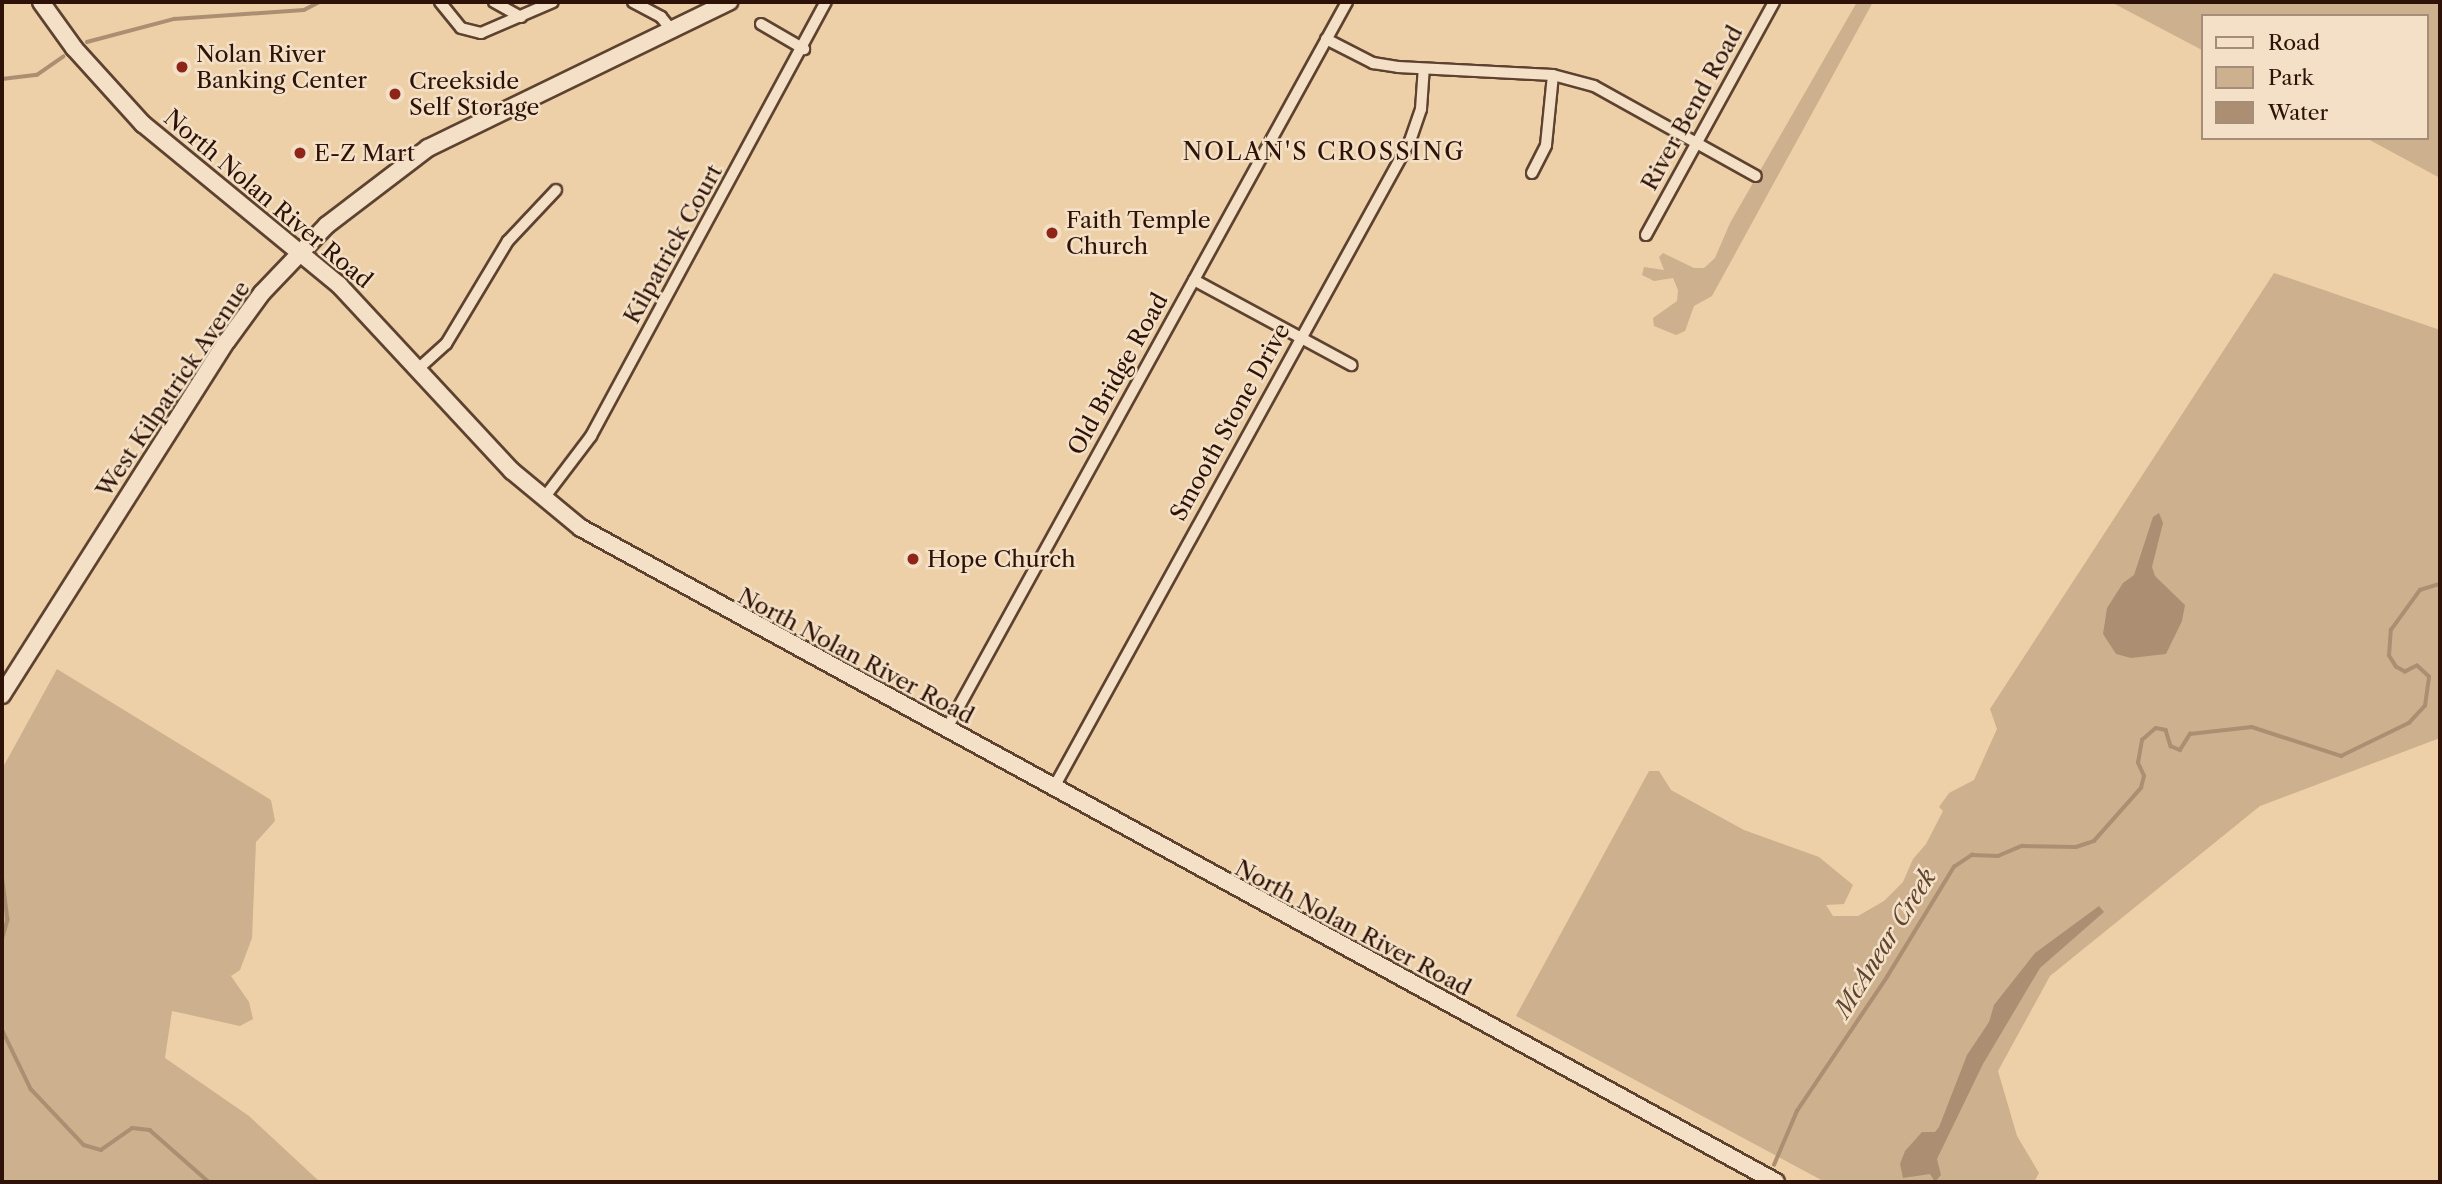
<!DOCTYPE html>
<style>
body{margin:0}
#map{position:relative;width:2442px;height:1184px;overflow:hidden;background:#edd0a8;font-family:"Libre Caslon Text",serif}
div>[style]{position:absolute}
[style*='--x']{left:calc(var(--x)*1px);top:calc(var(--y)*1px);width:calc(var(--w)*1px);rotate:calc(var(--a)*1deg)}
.green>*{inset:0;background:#cdb08d}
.water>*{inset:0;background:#ac8f72}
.stream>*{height:3.5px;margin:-1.75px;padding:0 1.75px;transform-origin:1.75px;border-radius:1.75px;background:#ac8f72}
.roads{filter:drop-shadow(2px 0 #5e4230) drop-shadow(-2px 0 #5e4230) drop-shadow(0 2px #5e4230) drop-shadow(0 -2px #5e4230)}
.street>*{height:10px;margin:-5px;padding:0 5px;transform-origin:5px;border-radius:5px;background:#f3e0c6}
.secondary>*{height:16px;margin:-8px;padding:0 8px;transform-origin:8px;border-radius:8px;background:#f3e0c6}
.dots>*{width:19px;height:19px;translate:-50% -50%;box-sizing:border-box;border:4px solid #f3e0c6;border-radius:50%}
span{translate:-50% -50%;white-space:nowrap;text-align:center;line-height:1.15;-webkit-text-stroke:5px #f3e0c6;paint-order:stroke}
.poi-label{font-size:23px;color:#2e1208}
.left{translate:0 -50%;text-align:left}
.street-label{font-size:23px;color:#2e1208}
.neighbourhood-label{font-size:24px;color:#2e1208;letter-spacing:2px}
.water-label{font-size:24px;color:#604432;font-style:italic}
.frame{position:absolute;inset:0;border:4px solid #2e1208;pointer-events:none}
.legend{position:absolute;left:2201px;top:14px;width:228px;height:126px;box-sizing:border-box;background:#f3e0c6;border:2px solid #a48e7a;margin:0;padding:9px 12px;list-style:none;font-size:21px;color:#2e1208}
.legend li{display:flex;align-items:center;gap:14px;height:35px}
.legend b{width:35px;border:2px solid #a48e7a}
</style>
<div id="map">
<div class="green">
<i style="clip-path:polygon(1857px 2px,1873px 2px,1712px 296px,1694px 306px,1685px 331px,1676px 335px,1654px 326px,1653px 318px,1677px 301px,1678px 290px,1673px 278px,1654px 281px,1642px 275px,1644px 267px,1664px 270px,1659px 257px,1663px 253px,1694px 268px,1704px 268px,1715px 258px,1730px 223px)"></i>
<i style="clip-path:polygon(2111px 2px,2440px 2px,2440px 178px,2366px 138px,2426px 138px,2426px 16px,2202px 16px,2202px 50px)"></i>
<i style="clip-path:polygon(2274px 273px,2440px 330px,2440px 738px,2260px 806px,2050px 976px,1998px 1071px,2017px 1136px,2039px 1173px,2034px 1182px,1825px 1182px,1516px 1016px,1649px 771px,1659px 771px,1671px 790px,1744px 830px,1819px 857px,1853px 885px,1844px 904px,1826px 905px,1833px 916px,1858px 916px,1884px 901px,1903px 882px,1913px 859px,1926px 844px,1943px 811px,1939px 807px,1949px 793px,1974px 780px,1997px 729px,1990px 709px)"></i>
<i style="clip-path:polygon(57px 669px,271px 800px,275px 821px,256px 842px,252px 938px,240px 970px,231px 976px,249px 1002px,253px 1019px,240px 1026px,172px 1011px,165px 1058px,249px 1116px,320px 1182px,2px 1182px,2px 769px)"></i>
</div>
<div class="water">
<i style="clip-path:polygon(2159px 513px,2163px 523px,2152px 567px,2155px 576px,2185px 605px,2182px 621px,2166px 654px,2131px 658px,2116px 654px,2103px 634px,2107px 608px,2123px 583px,2134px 575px,2153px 517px)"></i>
<i style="clip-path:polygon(2099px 906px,2104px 912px,2040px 968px,1983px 1064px,1937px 1159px,1941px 1175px,1935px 1182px,1930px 1174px,1903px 1178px,1900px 1164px,1905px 1151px,1922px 1132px,1935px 1132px,1939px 1127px,1967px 1055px,1989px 1022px,1994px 1005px,2035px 953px)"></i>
</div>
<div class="stream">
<i style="--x:87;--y:42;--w:90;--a:-14.8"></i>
<i style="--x:174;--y:19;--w:130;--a:-4"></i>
<i style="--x:304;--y:10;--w:18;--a:-27"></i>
<i style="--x:2;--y:79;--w:35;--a:-7"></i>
<i style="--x:37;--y:75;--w:32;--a:-35"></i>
<i style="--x:2;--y:874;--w:46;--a:82.6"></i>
<i style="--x:8;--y:920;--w:22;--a:106"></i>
<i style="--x:2;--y:1029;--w:67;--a:64.2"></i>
<i style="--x:31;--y:1089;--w:77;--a:46.6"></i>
<i style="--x:84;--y:1145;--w:18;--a:16"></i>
<i style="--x:101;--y:1150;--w:38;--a:-35"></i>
<i style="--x:132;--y:1128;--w:18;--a:6"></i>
<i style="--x:150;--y:1130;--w:79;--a:41.4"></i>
<i style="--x:1774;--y:1165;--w:59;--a:-66.9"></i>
<i style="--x:1797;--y:1111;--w:161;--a:-56.1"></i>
<i style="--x:1887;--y:977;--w:129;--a:-58.7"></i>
<i style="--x:1954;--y:867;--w:22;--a:-34"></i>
<i style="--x:1972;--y:855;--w:26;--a:2"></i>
<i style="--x:1998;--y:856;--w:26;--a:-23"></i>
<i style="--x:2022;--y:846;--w:54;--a:1.1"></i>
<i style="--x:2076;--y:847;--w:19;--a:-18"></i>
<i style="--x:2094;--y:841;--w:71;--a:-48.4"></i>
<i style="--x:2141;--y:788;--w:12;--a:-76"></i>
<i style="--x:2144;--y:776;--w:14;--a:-115"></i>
<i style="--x:2138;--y:763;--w:23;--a:-80"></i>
<i style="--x:2142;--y:740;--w:18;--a:-41"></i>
<i style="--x:2156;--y:728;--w:10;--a:11"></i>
<i style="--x:2166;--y:730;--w:17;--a:73"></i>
<i style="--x:2171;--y:746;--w:10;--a:24"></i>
<i style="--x:2180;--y:750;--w:19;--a:-58"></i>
<i style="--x:2190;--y:734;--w:62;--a:-6.4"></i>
<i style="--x:2252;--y:727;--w:94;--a:18"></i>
<i style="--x:2341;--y:756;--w:76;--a:-25.9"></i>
<i style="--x:2409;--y:723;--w:23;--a:-47"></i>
<i style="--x:2425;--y:706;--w:29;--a:-82"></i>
<i style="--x:2429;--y:677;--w:16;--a:-137"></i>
<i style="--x:2417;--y:666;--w:13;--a:153"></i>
<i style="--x:2405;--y:672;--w:10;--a:-151"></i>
<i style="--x:2396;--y:667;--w:13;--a:-122"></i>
<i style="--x:2389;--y:656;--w:26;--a:-86"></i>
<i style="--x:2391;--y:630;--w:49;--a:-54.1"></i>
<i style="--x:2420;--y:590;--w:21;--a:-17"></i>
</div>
<div class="roads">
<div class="street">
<i style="--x:440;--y:2;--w:33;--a:51"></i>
<i style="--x:461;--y:28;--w:21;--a:14"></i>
<i style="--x:481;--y:33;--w:78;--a:-23.3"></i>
<i style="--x:494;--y:2;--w:31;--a:29"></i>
<i style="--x:633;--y:2;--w:32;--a:28"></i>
<i style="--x:661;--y:17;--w:19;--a:51"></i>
<i style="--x:761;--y:24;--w:50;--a:30.2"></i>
<i style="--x:1326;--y:39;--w:53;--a:27.1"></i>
<i style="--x:1373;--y:63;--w:25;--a:9"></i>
<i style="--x:1398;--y:67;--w:155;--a:3"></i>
<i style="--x:1553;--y:75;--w:42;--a:15"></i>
<i style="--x:1594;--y:86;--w:185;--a:29.1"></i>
<i style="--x:1532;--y:173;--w:31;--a:-63"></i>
<i style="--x:1546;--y:145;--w:70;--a:-84.3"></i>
<i style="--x:1646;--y:235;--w:266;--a:-61.2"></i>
<i style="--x:1194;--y:280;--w:179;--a:28.4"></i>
<i style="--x:418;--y:369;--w:38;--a:-42"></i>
<i style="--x:446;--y:344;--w:120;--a:-59"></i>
<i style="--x:508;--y:241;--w:70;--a:-46.7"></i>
<i style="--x:544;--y:498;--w:78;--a:-52.8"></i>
<i style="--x:591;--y:436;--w:494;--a:-61.6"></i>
<i style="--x:946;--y:730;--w:831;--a:-61.15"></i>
<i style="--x:1053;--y:789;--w:740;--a:-61.15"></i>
<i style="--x:1410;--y:141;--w:34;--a:-71"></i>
<i style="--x:1421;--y:109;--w:39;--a:-86"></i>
</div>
<div class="secondary">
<i style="--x:41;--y:2;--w:57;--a:54.3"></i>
<i style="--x:74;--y:48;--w:103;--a:47.8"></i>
<i style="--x:143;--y:124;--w:254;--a:39.4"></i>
<i style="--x:339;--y:285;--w:254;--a:47.1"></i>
<i style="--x:512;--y:471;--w:89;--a:39.6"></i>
<i style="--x:581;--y:528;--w:1362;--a:28.69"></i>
<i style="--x:2;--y:695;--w:419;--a:-57.6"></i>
<i style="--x:227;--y:341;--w:59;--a:-53.9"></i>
<i style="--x:262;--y:293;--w:94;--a:-46.3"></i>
<i style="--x:327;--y:225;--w:127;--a:-37.3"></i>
<i style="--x:428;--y:148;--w:335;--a:-25.9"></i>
</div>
</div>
<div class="dots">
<i style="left:182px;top:67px;background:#8f2418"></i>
<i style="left:395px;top:94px;background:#8f2418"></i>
<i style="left:300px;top:153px;background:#8f2418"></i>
<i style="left:1052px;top:233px;background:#8f2418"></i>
<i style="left:913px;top:559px;background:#8f2418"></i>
</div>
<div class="poi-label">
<span class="left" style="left:196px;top:67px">Nolan River<br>Banking Center</span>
<span class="left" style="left:409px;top:94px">Creekside<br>Self Storage</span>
<span class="left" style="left:314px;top:153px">E-Z Mart</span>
<span class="left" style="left:1066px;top:233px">Faith Temple<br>Church</span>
<span class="left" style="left:927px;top:559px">Hope Church</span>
</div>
<div class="street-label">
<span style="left:1692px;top:108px;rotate:-61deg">River Bend Road</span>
<span style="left:268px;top:199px;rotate:40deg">North Nolan River Road</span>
<span style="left:673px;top:244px;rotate:-61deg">Kilpatrick Court</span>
<span style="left:1118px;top:374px;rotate:-61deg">Old Bridge Road</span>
<span style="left:173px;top:389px;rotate:-56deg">West Kilpatrick Avenue</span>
<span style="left:1230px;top:422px;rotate:-61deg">Smooth Stone Drive</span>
<span style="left:856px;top:656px;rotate:28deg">North Nolan River Road</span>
<span style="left:1353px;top:928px;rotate:28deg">North Nolan River Road</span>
</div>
<div class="neighbourhood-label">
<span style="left:1324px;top:152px">NOLAN'S CROSSING</span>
</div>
<div class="water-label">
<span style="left:1885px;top:943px;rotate:-58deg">McAnear Creek</span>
</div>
<div class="frame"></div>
<ul class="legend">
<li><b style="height:9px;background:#f3e0c6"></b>Road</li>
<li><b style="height:19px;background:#cdb08d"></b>Park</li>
<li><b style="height:19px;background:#ac8f72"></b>Water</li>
</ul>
</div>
